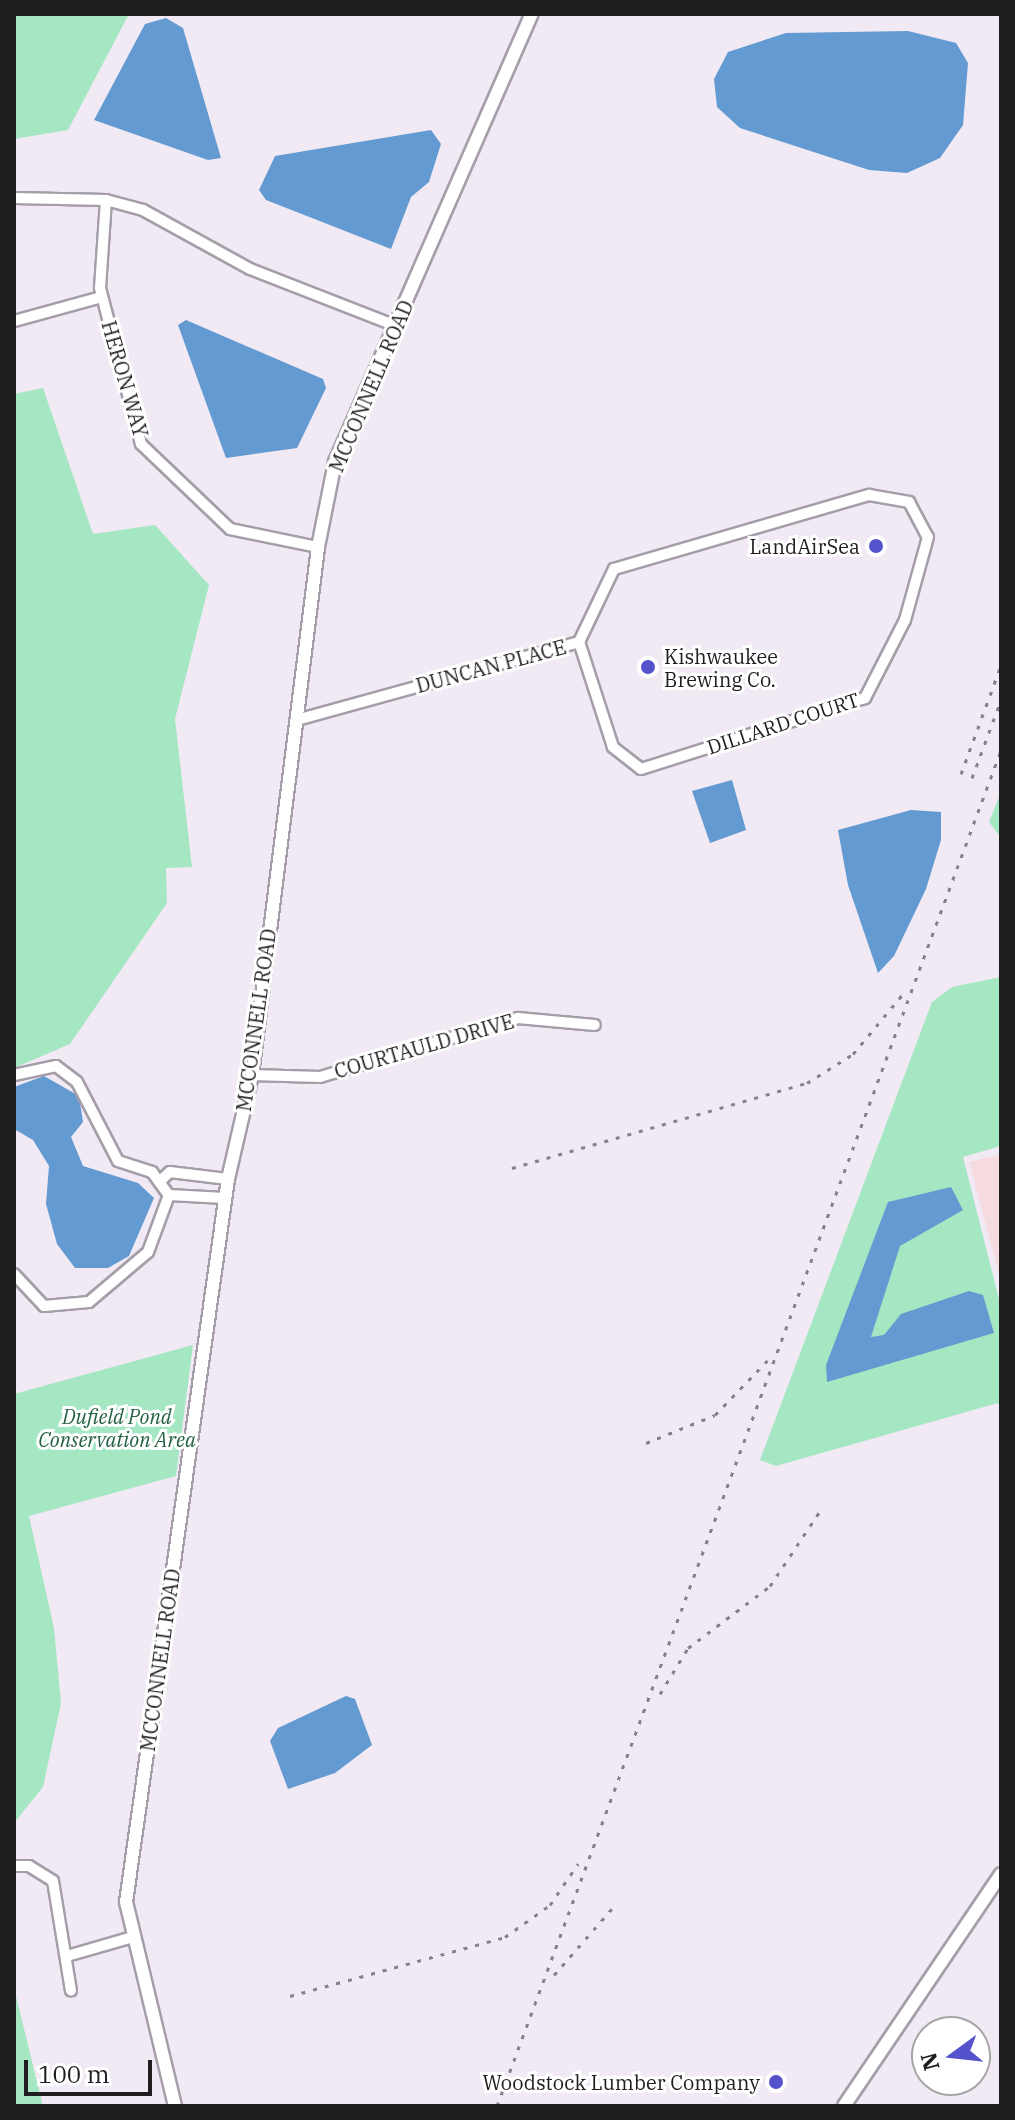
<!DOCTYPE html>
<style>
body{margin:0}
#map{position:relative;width:1015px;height:2120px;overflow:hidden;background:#f1e9f4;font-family:"IBM Plex Serif",serif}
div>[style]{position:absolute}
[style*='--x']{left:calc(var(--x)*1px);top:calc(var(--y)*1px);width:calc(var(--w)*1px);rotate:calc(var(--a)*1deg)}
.commercial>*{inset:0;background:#f5dbe0}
.green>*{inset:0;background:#a6e7c3}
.water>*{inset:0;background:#629ad1}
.roads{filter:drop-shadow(2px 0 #a59ea8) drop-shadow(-2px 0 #a59ea8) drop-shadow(0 2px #a59ea8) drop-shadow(0 -2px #a59ea8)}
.minor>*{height:10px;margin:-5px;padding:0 5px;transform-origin:5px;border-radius:5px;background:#fff}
.tertiary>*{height:12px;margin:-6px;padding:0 6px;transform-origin:6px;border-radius:6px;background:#fff}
.rail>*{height:3px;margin-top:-1.5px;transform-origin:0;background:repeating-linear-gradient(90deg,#868188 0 4px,transparent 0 12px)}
.dots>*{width:22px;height:22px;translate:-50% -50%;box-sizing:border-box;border:4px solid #fff;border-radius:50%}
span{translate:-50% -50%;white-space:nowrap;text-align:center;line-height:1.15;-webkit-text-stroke:6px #fff;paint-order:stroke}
.street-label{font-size:20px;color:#201d21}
.poi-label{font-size:20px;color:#201d21}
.right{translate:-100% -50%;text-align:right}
.left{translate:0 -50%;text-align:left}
.park-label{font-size:20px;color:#246144;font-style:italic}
.frame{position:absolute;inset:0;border:16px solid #201d21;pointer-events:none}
.north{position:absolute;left:911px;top:2016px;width:80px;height:80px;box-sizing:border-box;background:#fff;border:2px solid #a6a5a6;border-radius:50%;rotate:255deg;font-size:22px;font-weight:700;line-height:32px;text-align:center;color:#201d21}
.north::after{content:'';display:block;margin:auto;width:28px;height:36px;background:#5453cb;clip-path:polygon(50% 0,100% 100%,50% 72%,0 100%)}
.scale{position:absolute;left:24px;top:2060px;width:128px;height:36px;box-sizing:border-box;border:4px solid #201d21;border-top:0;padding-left:10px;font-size:24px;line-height:28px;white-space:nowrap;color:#201d21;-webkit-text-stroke:6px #fff;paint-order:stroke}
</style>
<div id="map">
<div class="commercial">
<i style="clip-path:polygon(1001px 1154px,1001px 1282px,969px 1162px)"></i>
</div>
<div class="green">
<i style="clip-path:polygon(14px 14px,129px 14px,68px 130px,14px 139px)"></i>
<i style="clip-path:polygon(43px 388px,93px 534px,155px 525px,209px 585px,175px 719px,192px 867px,166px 868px,167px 903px,70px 1044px,14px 1068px,14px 394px)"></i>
<i style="clip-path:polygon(1001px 792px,1001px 838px,989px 822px)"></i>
<i style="clip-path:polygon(1001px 977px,1001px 1146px,963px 1157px,1001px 1307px,1001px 1410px,998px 1403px,776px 1466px,760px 1460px,932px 1002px,952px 987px)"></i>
<i style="clip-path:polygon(193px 1345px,176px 1476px,29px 1516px,54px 1628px,61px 1703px,43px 1787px,14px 1823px,14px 1394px)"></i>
<i style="clip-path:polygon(14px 1988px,43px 2106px,14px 2106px)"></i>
</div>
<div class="water">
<i style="clip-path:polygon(166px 18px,183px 28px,221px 158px,208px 160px,94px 120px,145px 24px)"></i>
<i style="clip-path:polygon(908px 31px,956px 43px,968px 63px,963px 125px,940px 158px,907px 173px,869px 170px,740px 128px,717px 107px,714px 79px,728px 52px,786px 33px)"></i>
<i style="clip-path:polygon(431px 130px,441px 144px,429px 182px,411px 197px,391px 249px,266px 200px,259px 190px,275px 156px)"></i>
<i style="clip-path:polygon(186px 320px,323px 379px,326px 388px,297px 448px,226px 458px,178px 325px)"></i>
<i style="clip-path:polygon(732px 780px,746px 830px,710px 843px,692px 791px)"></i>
<i style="clip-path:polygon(911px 810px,941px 812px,941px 840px,926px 889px,894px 956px,878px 973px,848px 885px,838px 830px)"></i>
<i style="clip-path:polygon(44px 1076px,79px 1096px,83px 1122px,71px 1137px,83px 1166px,138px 1183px,154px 1198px,129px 1256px,108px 1268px,75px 1268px,57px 1244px,46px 1204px,49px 1166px,33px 1140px,14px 1129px,14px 1087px)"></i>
<i style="clip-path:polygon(951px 1187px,963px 1210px,900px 1246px,871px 1337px,884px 1335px,901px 1314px,969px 1291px,983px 1295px,994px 1333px,827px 1382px,826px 1365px,888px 1202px)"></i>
<i style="clip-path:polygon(346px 1696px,355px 1699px,372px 1745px,335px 1773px,288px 1789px,270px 1741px,278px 1728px)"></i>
</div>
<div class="roads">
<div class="minor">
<i style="--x:14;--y:198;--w:92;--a:1.2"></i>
<i style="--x:106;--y:200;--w:38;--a:15"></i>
<i style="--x:143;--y:210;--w:122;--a:28.9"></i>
<i style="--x:250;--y:269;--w:157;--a:21.3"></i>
<i style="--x:106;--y:200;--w:88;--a:93.9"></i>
<i style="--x:100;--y:288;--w:161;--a:75.3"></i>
<i style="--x:141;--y:444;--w:123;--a:43.7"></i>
<i style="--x:230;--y:529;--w:90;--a:11.6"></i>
<i style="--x:14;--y:321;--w:91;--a:-15.3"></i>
<i style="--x:869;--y:495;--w:41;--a:9.9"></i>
<i style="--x:909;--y:502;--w:40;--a:62"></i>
<i style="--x:928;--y:537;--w:86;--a:105.5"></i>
<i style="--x:905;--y:620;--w:88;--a:117.1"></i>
<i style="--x:865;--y:698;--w:235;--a:162.4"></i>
<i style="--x:641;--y:769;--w:36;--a:-142"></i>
<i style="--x:613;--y:747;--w:110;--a:-107.9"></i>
<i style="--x:579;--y:642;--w:81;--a:-64.4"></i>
<i style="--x:614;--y:569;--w:266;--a:-16.2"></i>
<i style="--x:300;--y:719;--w:289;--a:-15.4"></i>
<i style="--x:14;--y:1075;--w:43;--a:-12.1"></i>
<i style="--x:56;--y:1066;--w:26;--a:37"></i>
<i style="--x:77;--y:1082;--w:89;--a:62.6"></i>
<i style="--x:118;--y:1161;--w:36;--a:18"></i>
<i style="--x:152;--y:1172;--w:29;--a:54"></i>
<i style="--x:252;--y:1075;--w:68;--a:1.7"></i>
<i style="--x:320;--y:1077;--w:207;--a:-16.6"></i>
<i style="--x:518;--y:1018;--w:77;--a:5.2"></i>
<i style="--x:160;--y:1181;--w:13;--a:-42"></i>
<i style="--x:170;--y:1172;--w:58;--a:6.9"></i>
<i style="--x:169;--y:1195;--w:56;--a:3.1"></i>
<i style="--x:14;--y:1274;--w:44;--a:46.8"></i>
<i style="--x:44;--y:1306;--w:45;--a:-5.1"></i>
<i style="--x:89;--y:1302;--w:77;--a:-40.3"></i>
<i style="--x:148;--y:1252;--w:61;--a:-69.8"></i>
<i style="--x:14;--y:1866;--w:15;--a:0"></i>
<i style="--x:29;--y:1866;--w:28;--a:32"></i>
<i style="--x:53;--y:1881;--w:111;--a:80.7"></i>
<i style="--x:67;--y:1956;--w:69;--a:-16.1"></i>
</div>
<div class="tertiary">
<i style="--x:175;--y:2106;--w:210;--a:-103.5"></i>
<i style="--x:126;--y:1902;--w:730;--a:-81.97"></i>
<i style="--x:228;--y:1179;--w:107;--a:-77"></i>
<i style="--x:252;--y:1075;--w:532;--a:-82.87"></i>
<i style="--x:318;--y:547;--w:87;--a:-78.7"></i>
<i style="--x:335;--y:462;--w:489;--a:-66.3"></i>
<i style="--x:844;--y:2106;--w:280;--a:-55.9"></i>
</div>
</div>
<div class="rail">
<i style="--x:961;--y:774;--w:116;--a:-69.8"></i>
<i style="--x:972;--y:778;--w:83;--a:-69.6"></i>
<i style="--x:512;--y:1168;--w:307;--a:-16.1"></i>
<i style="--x:807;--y:1083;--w:54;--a:-32.2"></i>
<i style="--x:853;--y:1054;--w:78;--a:-50.2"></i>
<i style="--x:646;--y:1443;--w:74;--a:-22.1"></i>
<i style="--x:715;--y:1415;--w:76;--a:-46.1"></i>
<i style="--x:660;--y:1694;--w:54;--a:-58.7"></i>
<i style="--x:688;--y:1648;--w:103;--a:-37.1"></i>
<i style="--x:770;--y:1586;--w:94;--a:-56.3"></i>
<i style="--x:554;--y:1975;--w:94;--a:-48.9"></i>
<i style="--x:290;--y:1996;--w:223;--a:-15.3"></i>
<i style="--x:505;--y:1937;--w:55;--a:-35.4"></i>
<i style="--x:550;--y:1905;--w:50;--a:-55.7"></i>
<i style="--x:497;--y:2106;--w:1447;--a:-69.61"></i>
</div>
<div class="dots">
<i style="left:876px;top:546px;background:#5453cb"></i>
<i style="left:648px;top:667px;background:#5453cb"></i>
<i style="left:776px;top:2082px;background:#5453cb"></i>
</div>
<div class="street-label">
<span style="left:125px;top:379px;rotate:74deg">HERON WAY</span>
<span style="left:371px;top:386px;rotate:-67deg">MCCONNELL ROAD</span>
<span style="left:491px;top:666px;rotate:-15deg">DUNCAN PLACE</span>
<span style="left:783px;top:723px;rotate:-18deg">DILLARD COURT</span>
<span style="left:256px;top:1020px;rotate:-82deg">MCCONNELL ROAD</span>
<span style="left:424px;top:1046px;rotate:-16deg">COURTAULD DRIVE</span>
<span style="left:160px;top:1660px;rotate:-82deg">MCCONNELL ROAD</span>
</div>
<div class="poi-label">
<span class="right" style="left:860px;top:546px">LandAirSea</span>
<span class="left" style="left:664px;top:668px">Kishwaukee<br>Brewing Co.</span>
<span class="right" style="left:760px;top:2082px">Woodstock Lumber Company</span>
</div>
<div class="park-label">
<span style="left:117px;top:1428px">Dufield Pond<br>Conservation Area</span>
</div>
<div class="frame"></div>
<div class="north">N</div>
<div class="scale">100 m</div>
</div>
